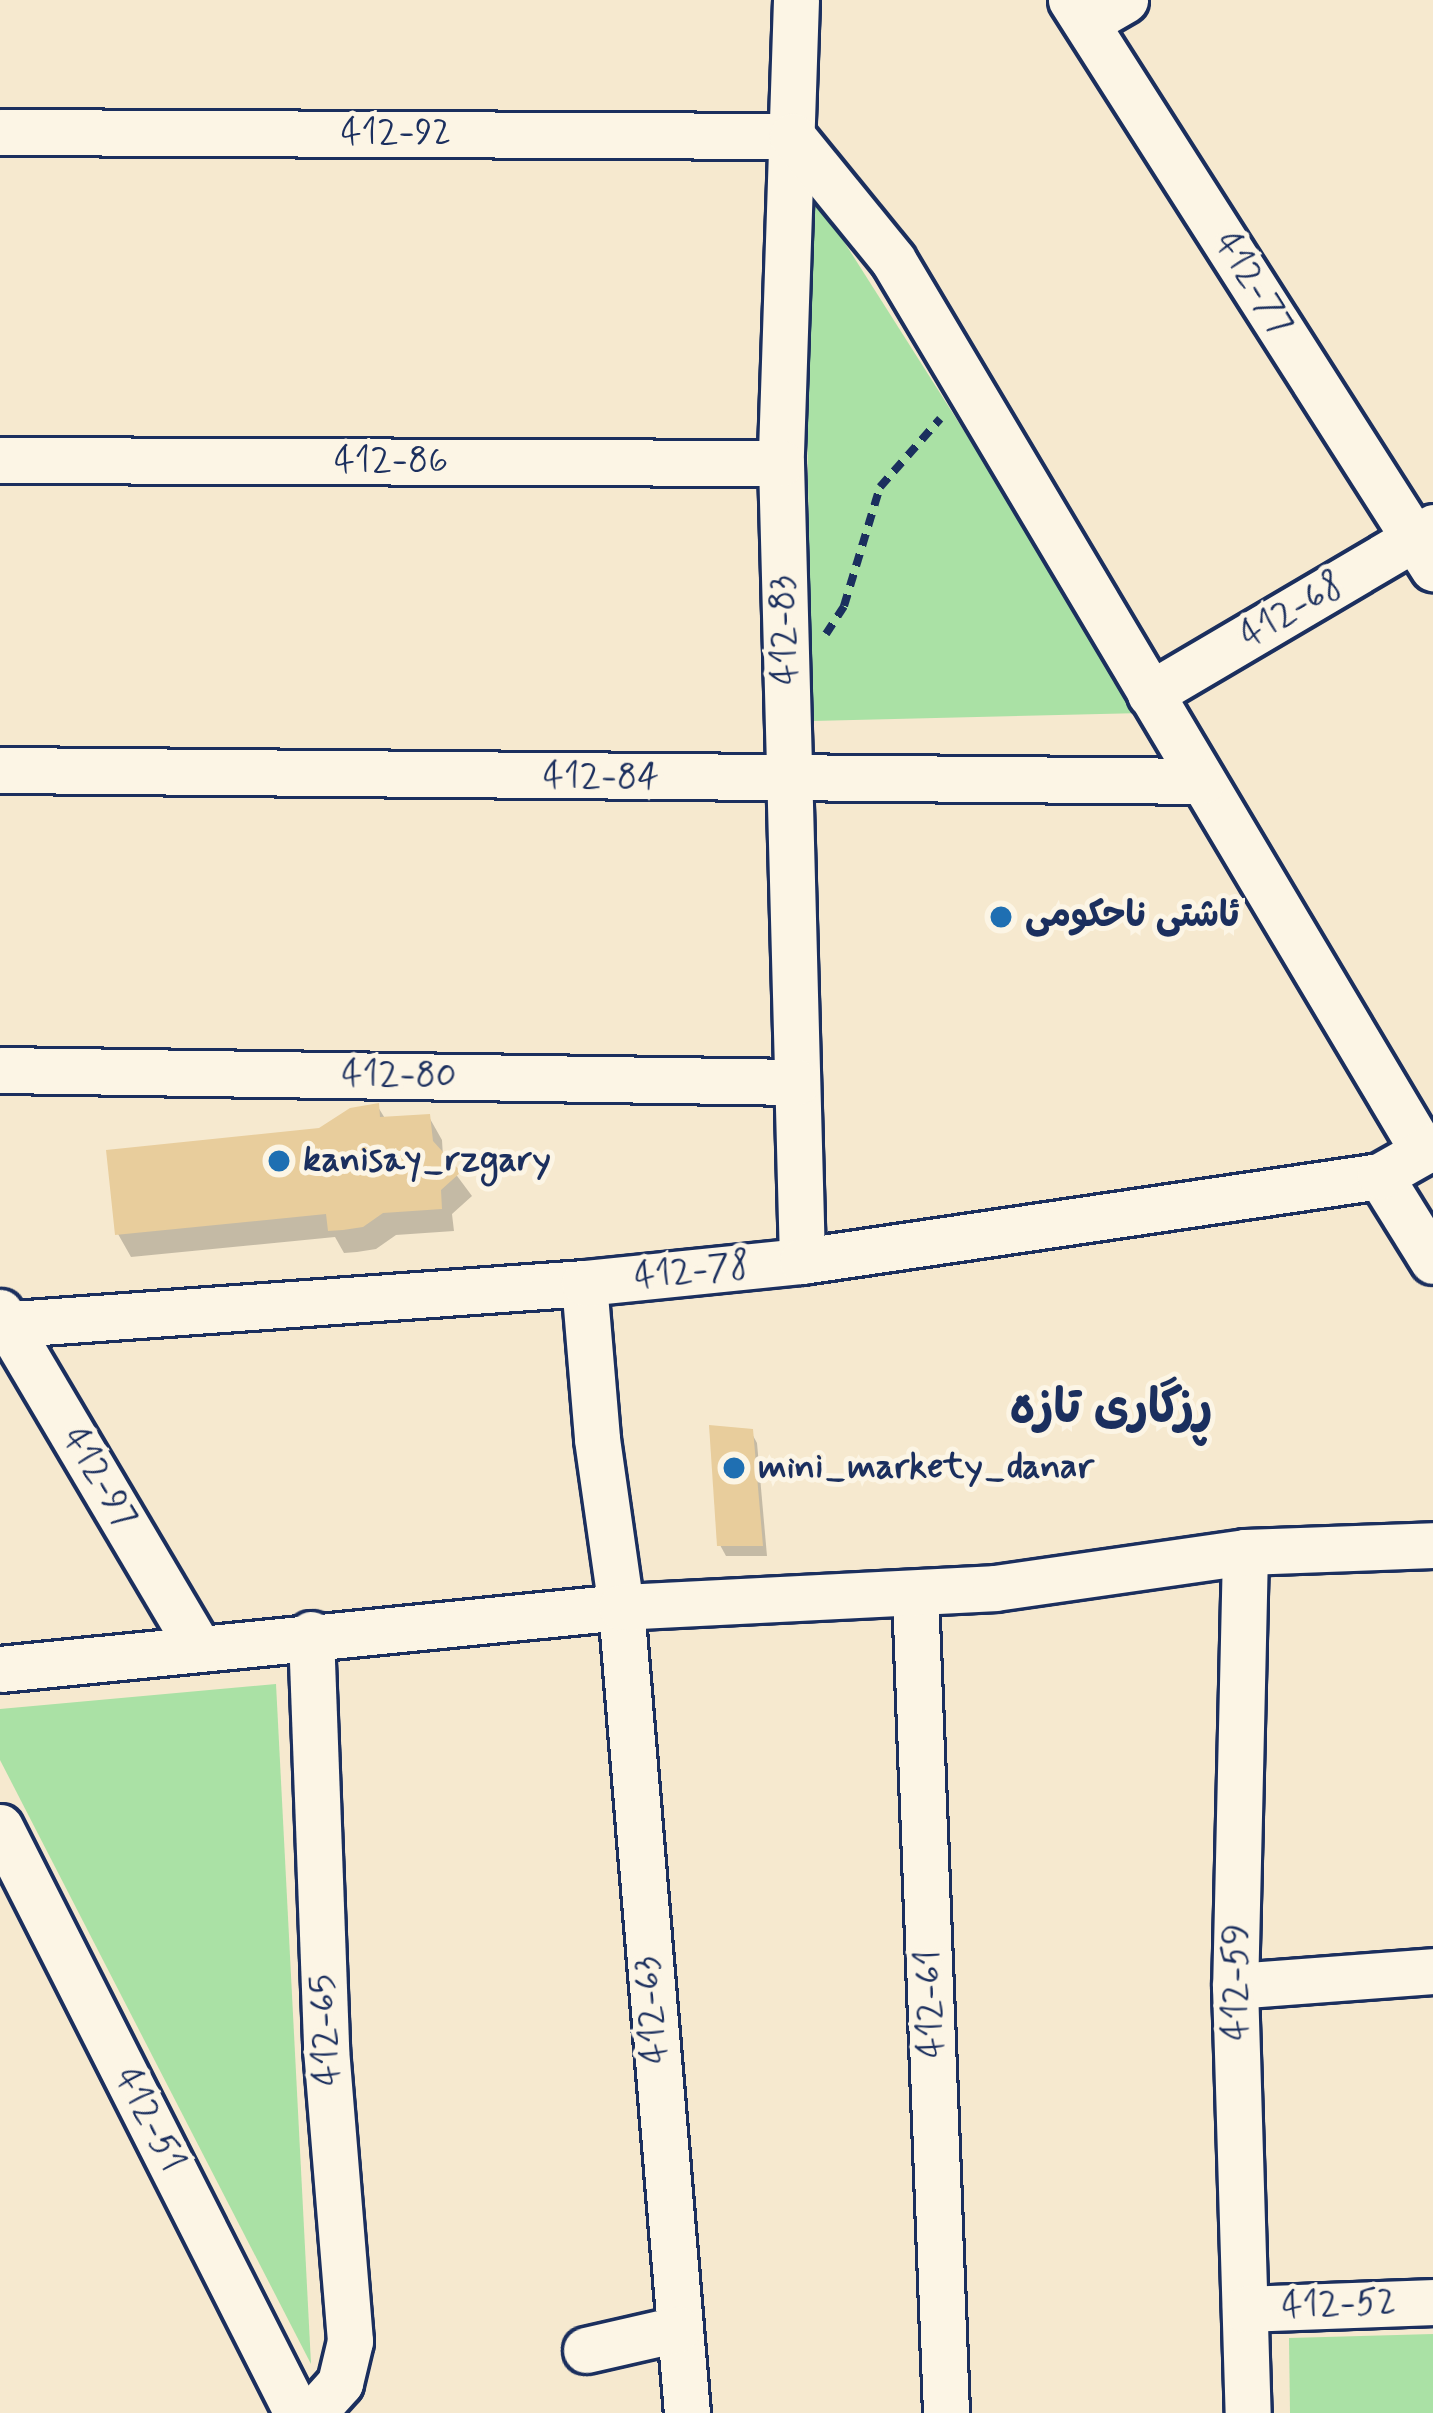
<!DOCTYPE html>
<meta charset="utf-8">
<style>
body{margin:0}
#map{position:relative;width:1433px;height:2413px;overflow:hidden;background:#f6e9cf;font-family:Mynerve,"Playpen Sans Arabic",sans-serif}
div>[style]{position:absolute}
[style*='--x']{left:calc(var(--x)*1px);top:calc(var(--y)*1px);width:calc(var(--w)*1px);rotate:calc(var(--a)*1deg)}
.green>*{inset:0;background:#aae1a5}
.shadow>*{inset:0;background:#0003}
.building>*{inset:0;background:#e8cd9c}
.path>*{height:8px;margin-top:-4px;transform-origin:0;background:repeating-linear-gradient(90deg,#1b2f5e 0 12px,transparent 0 21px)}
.roads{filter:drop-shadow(3px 0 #1b2f5e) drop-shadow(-3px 0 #1b2f5e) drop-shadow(0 3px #1b2f5e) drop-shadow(0 -3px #1b2f5e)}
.minor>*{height:45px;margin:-22.5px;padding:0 22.5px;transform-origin:22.5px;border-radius:22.5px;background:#fcf5e5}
.dots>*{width:33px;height:33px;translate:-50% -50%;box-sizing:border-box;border:6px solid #fcf5e5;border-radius:50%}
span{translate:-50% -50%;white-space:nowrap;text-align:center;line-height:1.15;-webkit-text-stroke:10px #fcf5e5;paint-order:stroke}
.street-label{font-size:36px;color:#1b2f5e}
.poi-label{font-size:36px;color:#1b2f5e;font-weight:700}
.left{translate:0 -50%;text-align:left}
.district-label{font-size:48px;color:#1b2f5e;font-weight:700}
</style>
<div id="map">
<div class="green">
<i style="clip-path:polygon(803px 177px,1143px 713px,812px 721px)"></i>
<i style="clip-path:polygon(276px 1684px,311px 2364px,0 1760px,0 1709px)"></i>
<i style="clip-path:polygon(1433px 2334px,1433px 2413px,1290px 2413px,1289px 2338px)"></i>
</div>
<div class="shadow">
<i style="clip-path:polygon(378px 1107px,386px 1120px,429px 1117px,442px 1140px,443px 1157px,472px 1196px,452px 1214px,454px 1231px,396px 1235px,376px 1249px,357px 1252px,344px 1253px,335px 1237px,131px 1257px,118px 1234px)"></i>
<i style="clip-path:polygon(751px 1432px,757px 1443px,767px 1556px,726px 1556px,720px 1545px)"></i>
</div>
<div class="building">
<i style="clip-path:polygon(379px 1103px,380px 1117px,430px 1114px,433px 1141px,461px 1172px,441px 1190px,442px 1209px,383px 1213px,363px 1227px,343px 1230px,328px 1231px,326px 1214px,115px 1235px,106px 1150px,319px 1128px,350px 1108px)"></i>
<i style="clip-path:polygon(709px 1425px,753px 1429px,763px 1546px,717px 1546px)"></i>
</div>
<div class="path">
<i style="--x:826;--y:634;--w:33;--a:-57"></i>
<i style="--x:844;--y:606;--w:124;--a:-73.2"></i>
<i style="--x:880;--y:487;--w:91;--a:-48.6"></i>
</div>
<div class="roads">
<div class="minor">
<i style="--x:796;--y:0;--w:463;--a:91.9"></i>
<i style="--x:781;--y:463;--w:798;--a:88.49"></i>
<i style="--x:1071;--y:0;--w:674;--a:57.49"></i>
<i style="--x:1087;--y:22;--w:44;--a:-30.1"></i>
<i style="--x:0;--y:132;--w:792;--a:0.29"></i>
<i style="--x:792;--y:136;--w:160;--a:50.8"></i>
<i style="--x:893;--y:260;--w:1037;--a:59.25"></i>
<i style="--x:0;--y:460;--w:781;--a:0.22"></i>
<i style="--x:1150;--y:694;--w:329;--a:-30.5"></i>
<i style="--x:0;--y:770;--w:1202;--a:0.52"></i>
<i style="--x:0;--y:1070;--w:797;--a:0.86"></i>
<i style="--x:1380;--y:1176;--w:100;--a:58.1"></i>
<i style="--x:584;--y:1283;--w:157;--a:85.2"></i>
<i style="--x:597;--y:1439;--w:170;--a:81.9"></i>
<i style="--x:621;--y:1607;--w:809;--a:85.32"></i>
<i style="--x:0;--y:1312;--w:387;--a:59.4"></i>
<i style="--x:0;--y:1325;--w:586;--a:-4.11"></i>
<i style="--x:584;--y:1283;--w:219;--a:-5.8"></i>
<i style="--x:802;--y:1261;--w:584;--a:-8.37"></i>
<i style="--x:1380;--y:1176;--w:61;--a:-29.5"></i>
<i style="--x:1245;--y:1552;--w:434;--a:91.3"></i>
<i style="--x:1235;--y:1986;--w:427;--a:88.3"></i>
<i style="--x:915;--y:1594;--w:820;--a:87.83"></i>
<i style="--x:311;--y:1634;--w:415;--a:87.9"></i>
<i style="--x:326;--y:2049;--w:293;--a:85.3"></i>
<i style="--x:350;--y:2341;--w:43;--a:103.4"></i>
<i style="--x:340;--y:2383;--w:40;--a:132"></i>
<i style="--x:0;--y:1669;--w:624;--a:-5.7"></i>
<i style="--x:621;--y:1607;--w:374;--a:-2.9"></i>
<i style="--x:995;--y:1588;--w:253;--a:-8.2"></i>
<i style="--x:1245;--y:1552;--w:188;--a:-2.1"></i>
<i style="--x:0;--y:1827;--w:657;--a:63.12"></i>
<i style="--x:1235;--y:1986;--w:199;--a:-4.3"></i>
<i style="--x:1245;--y:2309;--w:188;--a:-2.1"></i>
<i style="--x:586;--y:2350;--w:94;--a:-12.9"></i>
</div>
</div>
<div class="dots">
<i style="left:1001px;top:917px;background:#1f6fb2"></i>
<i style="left:279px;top:1161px;background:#1f6fb2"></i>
<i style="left:734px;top:1468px;background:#1f6fb2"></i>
</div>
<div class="street-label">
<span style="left:396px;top:134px">412-92</span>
<span style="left:1253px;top:284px;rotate:58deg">412-77</span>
<span style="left:391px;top:462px">412-86</span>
<span style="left:1292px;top:611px;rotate:-30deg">412-68</span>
<span style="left:785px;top:630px;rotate:-92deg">412-83</span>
<span style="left:601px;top:778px;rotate:1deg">412-84</span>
<span style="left:399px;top:1076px;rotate:1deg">412-80</span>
<span style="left:692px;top:1272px;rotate:-6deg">412-78</span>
<span style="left:99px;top:1478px;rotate:59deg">412-97</span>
<span style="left:1237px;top:1982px;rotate:-90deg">412-59</span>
<span style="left:931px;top:2004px;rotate:-92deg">412-61</span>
<span style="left:652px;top:2010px;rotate:-95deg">412-63</span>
<span style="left:326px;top:2030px;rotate:-93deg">412-65</span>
<span style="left:149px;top:2120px;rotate:63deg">412-51</span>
<span style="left:1339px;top:2305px;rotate:-2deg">412-52</span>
</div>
<div class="poi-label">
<span class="left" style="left:1025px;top:917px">ئاشتی ناحکومی</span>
<span class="left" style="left:303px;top:1161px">kanisay_rzgary</span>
<span class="left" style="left:758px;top:1468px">mini_markety_danar</span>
</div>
<div class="district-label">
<span style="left:1111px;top:1409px">ڕزگاری تازە</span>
</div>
</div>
